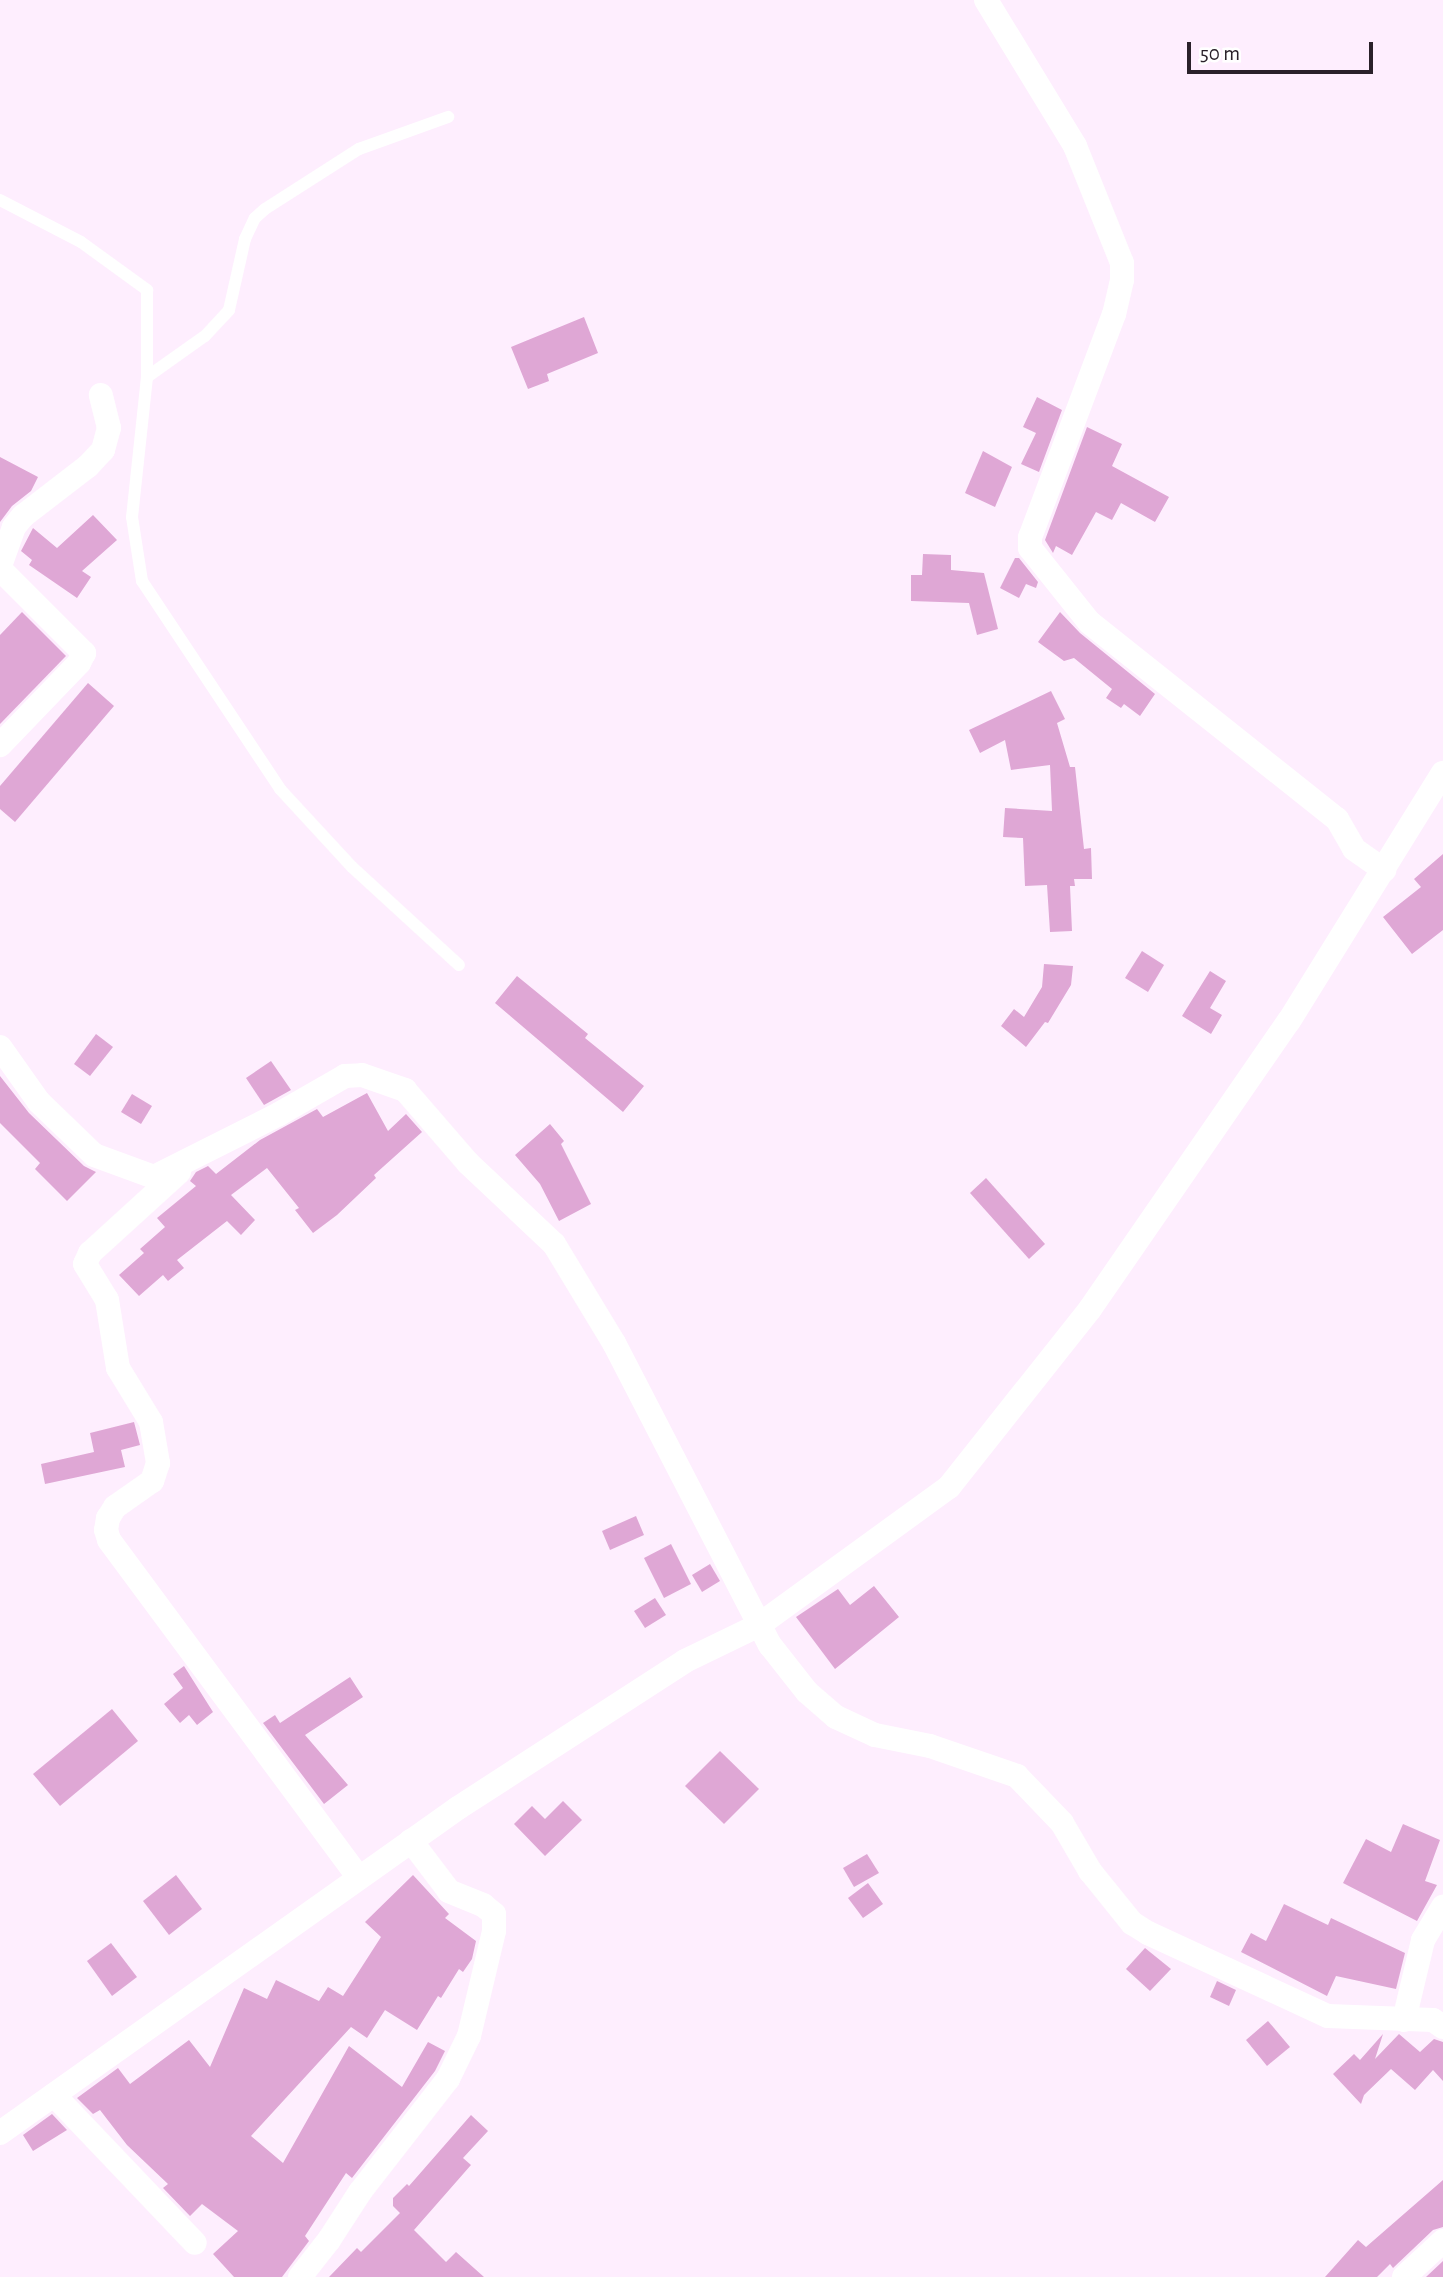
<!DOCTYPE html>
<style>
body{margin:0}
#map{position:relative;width:1443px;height:2277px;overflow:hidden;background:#feeefe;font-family:"Alegreya Sans",sans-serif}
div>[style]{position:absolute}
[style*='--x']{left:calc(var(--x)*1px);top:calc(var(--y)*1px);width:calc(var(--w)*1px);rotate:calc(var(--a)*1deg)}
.building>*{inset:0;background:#dfa7d5}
.service>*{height:12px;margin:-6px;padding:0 6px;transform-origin:6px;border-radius:6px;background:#fff}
.minor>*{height:24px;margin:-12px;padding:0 12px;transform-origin:12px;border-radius:12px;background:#fff}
span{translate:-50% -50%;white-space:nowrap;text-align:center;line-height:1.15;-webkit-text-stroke:6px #fff;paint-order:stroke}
.scale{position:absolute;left:1187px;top:42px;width:186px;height:32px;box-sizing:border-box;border:4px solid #2a212a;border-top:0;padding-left:9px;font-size:21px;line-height:24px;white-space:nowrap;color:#2a212a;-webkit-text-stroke:5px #fff;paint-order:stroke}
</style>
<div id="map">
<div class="building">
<i style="clip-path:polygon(584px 317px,598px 353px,547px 374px,549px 381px,528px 389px,511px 347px)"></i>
<i style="clip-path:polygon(1037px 397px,1062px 410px,1039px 472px,1021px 464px,1036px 433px,1023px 427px)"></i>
<i style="clip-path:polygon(1087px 427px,1122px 444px,1112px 466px,1169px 497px,1155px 522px,1121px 503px,1112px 520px,1096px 512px,1072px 555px,1056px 546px,1053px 553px,1045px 540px)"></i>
<i style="clip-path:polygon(983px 451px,1012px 467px,995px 507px,965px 493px)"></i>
<i style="clip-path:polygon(0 457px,38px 477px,31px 491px,12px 506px,0 522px)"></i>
<i style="clip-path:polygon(93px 515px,117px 540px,82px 571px,91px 577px,77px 598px,29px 565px,32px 560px,21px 551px,33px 528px,57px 548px)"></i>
<i style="clip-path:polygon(923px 554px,951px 555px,951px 570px,984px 573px,998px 629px,977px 635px,969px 603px,911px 601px,911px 575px,922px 575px)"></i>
<i style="clip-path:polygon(1015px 558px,1019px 558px,1038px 582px,1036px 588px,1026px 584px,1019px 598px,1000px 588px)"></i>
<i style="clip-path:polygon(22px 612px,66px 656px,0 724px,0 635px)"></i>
<i style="clip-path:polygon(1060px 612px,1080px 633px,1155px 694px,1140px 716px,1124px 704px,1121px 708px,1106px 698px,1112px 689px,1074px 658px,1064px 661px,1038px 642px)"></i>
<i style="clip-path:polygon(88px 683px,114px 706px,15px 822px,0 809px,0 786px)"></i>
<i style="clip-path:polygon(1051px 691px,1065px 719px,1057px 723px,1070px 767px,1075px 767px,1084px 849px,1091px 848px,1092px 879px,1074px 879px,1075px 886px,1070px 886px,1072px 931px,1050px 932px,1047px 885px,1025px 886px,1023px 838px,1003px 837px,1005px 808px,1052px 811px,1050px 765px,1011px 770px,1005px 740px,980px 753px,969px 730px)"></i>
<i style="clip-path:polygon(1443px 854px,1443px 930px,1412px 954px,1383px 917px,1421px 887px,1414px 879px)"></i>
<i style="clip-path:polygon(1142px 951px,1164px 965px,1148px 992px,1125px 978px)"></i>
<i style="clip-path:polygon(1044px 964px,1073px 966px,1071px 985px,1048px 1023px,1045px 1022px,1026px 1047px,1001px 1026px,1014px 1009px,1024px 1017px,1042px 987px)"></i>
<i style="clip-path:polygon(1210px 971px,1226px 981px,1210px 1008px,1222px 1015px,1211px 1034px,1182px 1016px)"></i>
<i style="clip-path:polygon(517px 976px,588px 1034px,585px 1038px,644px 1086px,623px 1112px,495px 1003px)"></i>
<i style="clip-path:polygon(96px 1034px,113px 1047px,90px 1076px,74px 1064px)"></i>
<i style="clip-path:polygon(271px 1061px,291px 1090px,264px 1105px,246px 1078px)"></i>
<i style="clip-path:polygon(0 1076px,29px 1113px,84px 1166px,96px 1172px,67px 1201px,35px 1169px,40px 1163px,0 1123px)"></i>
<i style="clip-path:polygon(367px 1093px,388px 1131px,406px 1114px,422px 1132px,374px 1175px,376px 1178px,337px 1215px,313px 1233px,295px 1210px,299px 1208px,267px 1168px,231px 1195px,255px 1220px,241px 1235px,227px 1221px,177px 1260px,184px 1268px,168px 1281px,163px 1275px,139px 1296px,119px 1275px,144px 1253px,140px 1249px,165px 1227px,157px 1218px,196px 1186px,190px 1181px,196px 1172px,208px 1166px,216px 1174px,260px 1140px,317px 1109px,323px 1117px)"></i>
<i style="clip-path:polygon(132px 1094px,152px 1106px,141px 1124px,121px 1112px)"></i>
<i style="clip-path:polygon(550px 1124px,564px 1141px,561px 1144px,591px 1204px,559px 1221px,540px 1184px,515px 1155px)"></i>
<i style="clip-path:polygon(986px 1178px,1045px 1244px,1029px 1259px,970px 1193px)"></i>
<i style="clip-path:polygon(134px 1422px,140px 1445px,121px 1450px,125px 1467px,45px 1484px,41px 1464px,94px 1452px,90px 1433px)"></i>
<i style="clip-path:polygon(636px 1516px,644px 1535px,610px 1550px,602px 1531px)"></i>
<i style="clip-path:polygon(671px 1544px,691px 1584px,664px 1598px,644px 1558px)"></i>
<i style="clip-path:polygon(710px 1564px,720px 1581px,702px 1592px,692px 1575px)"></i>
<i style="clip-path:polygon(874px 1586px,899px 1617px,835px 1669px,796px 1617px,838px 1589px,850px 1605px)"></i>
<i style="clip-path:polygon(655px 1598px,666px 1615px,645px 1628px,634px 1611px)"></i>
<i style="clip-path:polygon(184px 1666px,213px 1712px,197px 1725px,189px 1715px,180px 1723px,164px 1704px,183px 1688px,173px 1674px)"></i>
<i style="clip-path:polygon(350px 1677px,363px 1697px,305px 1735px,348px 1785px,324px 1804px,263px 1723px,275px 1715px,280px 1723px)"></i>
<i style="clip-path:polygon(112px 1709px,138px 1741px,60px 1806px,33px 1774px)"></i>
<i style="clip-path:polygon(720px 1751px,759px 1789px,724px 1824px,685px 1786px)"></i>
<i style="clip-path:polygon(563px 1801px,582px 1820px,545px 1856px,514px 1824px,532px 1806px,545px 1819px)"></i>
<i style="clip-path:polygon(1403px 1824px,1440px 1840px,1425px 1881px,1437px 1885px,1417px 1921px,1343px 1883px,1366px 1839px,1391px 1852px)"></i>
<i style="clip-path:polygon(867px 1854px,879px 1873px,854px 1887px,843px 1868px)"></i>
<i style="clip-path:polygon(176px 1875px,202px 1909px,169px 1935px,143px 1901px)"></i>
<i style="clip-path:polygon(413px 1875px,449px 1914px,445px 1918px,476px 1941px,472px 1959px,463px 1972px,459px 1969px,441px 1998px,438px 1996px,417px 2030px,385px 2010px,367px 2038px,351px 2027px,251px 2136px,283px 2163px,349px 2046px,402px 2087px,428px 2042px,445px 2051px,435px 2071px,352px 2178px,346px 2173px,305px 2236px,309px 2241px,282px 2277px,234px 2277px,213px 2254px,238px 2231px,202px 2204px,190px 2216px,163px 2188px,168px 2184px,127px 2145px,100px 2110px,93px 2114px,77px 2098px,118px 2068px,130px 2084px,189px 2040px,210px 2067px,244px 1988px,267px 1999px,276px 1980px,319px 2001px,328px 1987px,343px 1996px,381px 1937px,365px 1922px)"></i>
<i style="clip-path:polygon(868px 1883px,883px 1904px,863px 1918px,848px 1898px)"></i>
<i style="clip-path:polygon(1284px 1904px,1328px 1925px,1331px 1918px,1405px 1953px,1396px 1989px,1336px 1976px,1327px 1996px,1241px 1952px,1251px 1933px,1266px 1941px)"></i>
<i style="clip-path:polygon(111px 1943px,137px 1977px,112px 1996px,87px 1961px)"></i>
<i style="clip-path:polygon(1145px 1948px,1171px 1969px,1150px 1991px,1126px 1969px)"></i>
<i style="clip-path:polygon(1217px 1981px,1236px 1990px,1229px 2006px,1210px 1997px)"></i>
<i style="clip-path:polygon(1268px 2021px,1290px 2047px,1267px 2066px,1246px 2040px)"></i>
<i style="clip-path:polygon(1383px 2034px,1375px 2059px,1399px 2034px,1420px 2052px,1434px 2039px,1443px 2042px,1443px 2081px,1433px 2070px,1415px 2090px,1391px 2069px,1364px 2095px,1361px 2104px,1333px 2074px,1354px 2054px,1360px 2060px)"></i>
<i style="clip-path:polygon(52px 2114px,67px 2130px,33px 2151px,23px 2135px)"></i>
<i style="clip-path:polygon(471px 2115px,488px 2131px,463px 2158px,471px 2165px,414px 2230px,446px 2262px,456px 2252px,484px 2277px,329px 2277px,357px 2248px,361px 2252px,400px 2213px,393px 2206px,393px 2198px,407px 2184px,409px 2186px)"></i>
<i style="clip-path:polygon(1443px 2180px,1443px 2227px,1433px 2230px,1393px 2268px,1390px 2264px,1377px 2277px,1325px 2277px,1358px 2240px,1366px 2247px)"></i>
<i style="clip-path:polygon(1443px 2261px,1443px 2277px,1426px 2277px)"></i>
</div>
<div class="service">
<i style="--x:0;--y:200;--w:91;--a:27.4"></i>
<i style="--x:81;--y:242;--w:82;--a:36"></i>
<i style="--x:147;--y:290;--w:87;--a:90"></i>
<i style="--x:147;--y:377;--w:141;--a:96.1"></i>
<i style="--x:132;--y:517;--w:65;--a:81.1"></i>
<i style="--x:142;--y:581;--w:250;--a:56.4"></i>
<i style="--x:280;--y:789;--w:106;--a:47.3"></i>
<i style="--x:352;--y:867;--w:145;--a:42.5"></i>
<i style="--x:147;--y:377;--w:71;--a:-35.3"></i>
<i style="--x:205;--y:336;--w:35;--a:-47"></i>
<i style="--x:229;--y:310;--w:73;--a:-77.3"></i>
<i style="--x:245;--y:239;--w:23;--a:-65"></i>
<i style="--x:255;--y:218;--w:13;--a:-42"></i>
<i style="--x:265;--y:209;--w:112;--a:-32.6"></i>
<i style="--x:359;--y:149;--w:95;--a:-19.8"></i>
</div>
<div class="minor">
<i style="--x:986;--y:0;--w:171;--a:58.6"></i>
<i style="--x:1075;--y:146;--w:126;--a:68.1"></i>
<i style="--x:1122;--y:263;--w:17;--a:90"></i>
<i style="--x:1122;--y:280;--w:35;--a:103"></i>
<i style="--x:1114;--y:314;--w:238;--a:110.6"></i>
<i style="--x:1030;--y:537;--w:11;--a:90"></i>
<i style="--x:1030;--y:548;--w:95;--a:51.4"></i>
<i style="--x:1089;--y:622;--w:317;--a:38.5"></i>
<i style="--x:1337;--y:819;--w:34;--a:60"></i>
<i style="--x:1354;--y:849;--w:37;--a:35"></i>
<i style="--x:0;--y:566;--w:41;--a:-70.3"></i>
<i style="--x:14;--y:527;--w:14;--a:-51"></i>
<i style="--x:23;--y:516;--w:82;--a:-37.6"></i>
<i style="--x:88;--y:466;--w:22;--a:-47"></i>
<i style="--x:103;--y:450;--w:23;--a:-75"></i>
<i style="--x:109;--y:428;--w:34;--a:-104"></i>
<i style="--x:0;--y:569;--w:119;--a:45"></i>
<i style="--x:84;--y:653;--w:11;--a:117"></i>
<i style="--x:79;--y:663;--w:114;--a:133.9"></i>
<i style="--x:0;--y:1047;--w:67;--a:54.7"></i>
<i style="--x:39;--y:1102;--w:76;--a:43.9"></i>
<i style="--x:94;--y:1155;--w:64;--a:20.1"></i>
<i style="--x:154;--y:1177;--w:140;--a:-26.7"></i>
<i style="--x:279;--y:1114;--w:76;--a:-29.9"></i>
<i style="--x:345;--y:1076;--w:17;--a:-3"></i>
<i style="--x:362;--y:1075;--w:46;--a:19.2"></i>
<i style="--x:405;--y:1090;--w:96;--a:49.2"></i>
<i style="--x:468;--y:1163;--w:118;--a:43.3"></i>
<i style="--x:554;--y:1244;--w:116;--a:58.8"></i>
<i style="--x:614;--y:1343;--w:340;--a:62.7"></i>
<i style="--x:770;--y:1645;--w:60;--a:51.8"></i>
<i style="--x:807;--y:1692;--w:38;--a:41"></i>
<i style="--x:836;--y:1717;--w:43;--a:24.8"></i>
<i style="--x:875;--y:1735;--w:56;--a:11.3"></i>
<i style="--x:930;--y:1746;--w:92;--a:19"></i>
<i style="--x:1017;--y:1776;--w:65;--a:46.2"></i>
<i style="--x:1062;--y:1823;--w:56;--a:59.7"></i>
<i style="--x:1090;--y:1871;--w:67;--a:51.1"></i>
<i style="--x:1132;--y:1923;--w:19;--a:32"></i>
<i style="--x:1148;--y:1933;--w:198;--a:24.8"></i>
<i style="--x:1328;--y:2016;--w:105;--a:2.2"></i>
<i style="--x:1433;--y:2020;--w:12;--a:35"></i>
<i style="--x:179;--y:1172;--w:120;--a:137.7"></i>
<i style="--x:90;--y:1253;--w:12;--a:114"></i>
<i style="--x:85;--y:1264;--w:42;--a:58.6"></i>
<i style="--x:107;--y:1300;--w:69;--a:80.8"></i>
<i style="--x:118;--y:1368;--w:63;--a:58.6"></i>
<i style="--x:151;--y:1422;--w:42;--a:80.3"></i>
<i style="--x:158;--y:1463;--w:19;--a:108"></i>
<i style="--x:152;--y:1481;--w:45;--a:144.9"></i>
<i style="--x:115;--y:1507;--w:13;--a:122"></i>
<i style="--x:108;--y:1518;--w:12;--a:99"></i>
<i style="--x:106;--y:1530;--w:10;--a:73"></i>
<i style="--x:109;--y:1540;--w:420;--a:53.5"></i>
<i style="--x:1404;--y:2020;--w:82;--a:-76.6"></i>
<i style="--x:1423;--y:1940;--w:39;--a:-59"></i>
<i style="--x:54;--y:2095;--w:204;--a:46.4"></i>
<i style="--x:0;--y:2133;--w:562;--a:-35.36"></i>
<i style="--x:458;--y:1808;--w:270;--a:-32.9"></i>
<i style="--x:685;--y:1661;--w:82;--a:-25.9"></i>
<i style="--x:759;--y:1625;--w:235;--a:-36"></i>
<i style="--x:949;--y:1487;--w:227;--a:-51.6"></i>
<i style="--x:1090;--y:1309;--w:350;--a:-55.4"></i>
<i style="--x:1289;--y:1021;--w:292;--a:-58.2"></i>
<i style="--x:300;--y:2277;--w:47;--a:-51.9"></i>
<i style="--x:329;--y:2240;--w:57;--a:-57.1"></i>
<i style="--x:360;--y:2192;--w:143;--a:-52.1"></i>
<i style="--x:448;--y:2079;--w:48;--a:-64"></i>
<i style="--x:469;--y:2036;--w:108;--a:-76.6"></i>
<i style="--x:494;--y:1931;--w:17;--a:-90"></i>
<i style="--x:494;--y:1914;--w:14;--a:-141"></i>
<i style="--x:483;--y:1905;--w:37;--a:-158"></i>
<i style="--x:449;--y:1891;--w:63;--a:-127.2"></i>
<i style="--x:1404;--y:2277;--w:53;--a:-42.7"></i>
</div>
<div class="scale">50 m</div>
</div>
